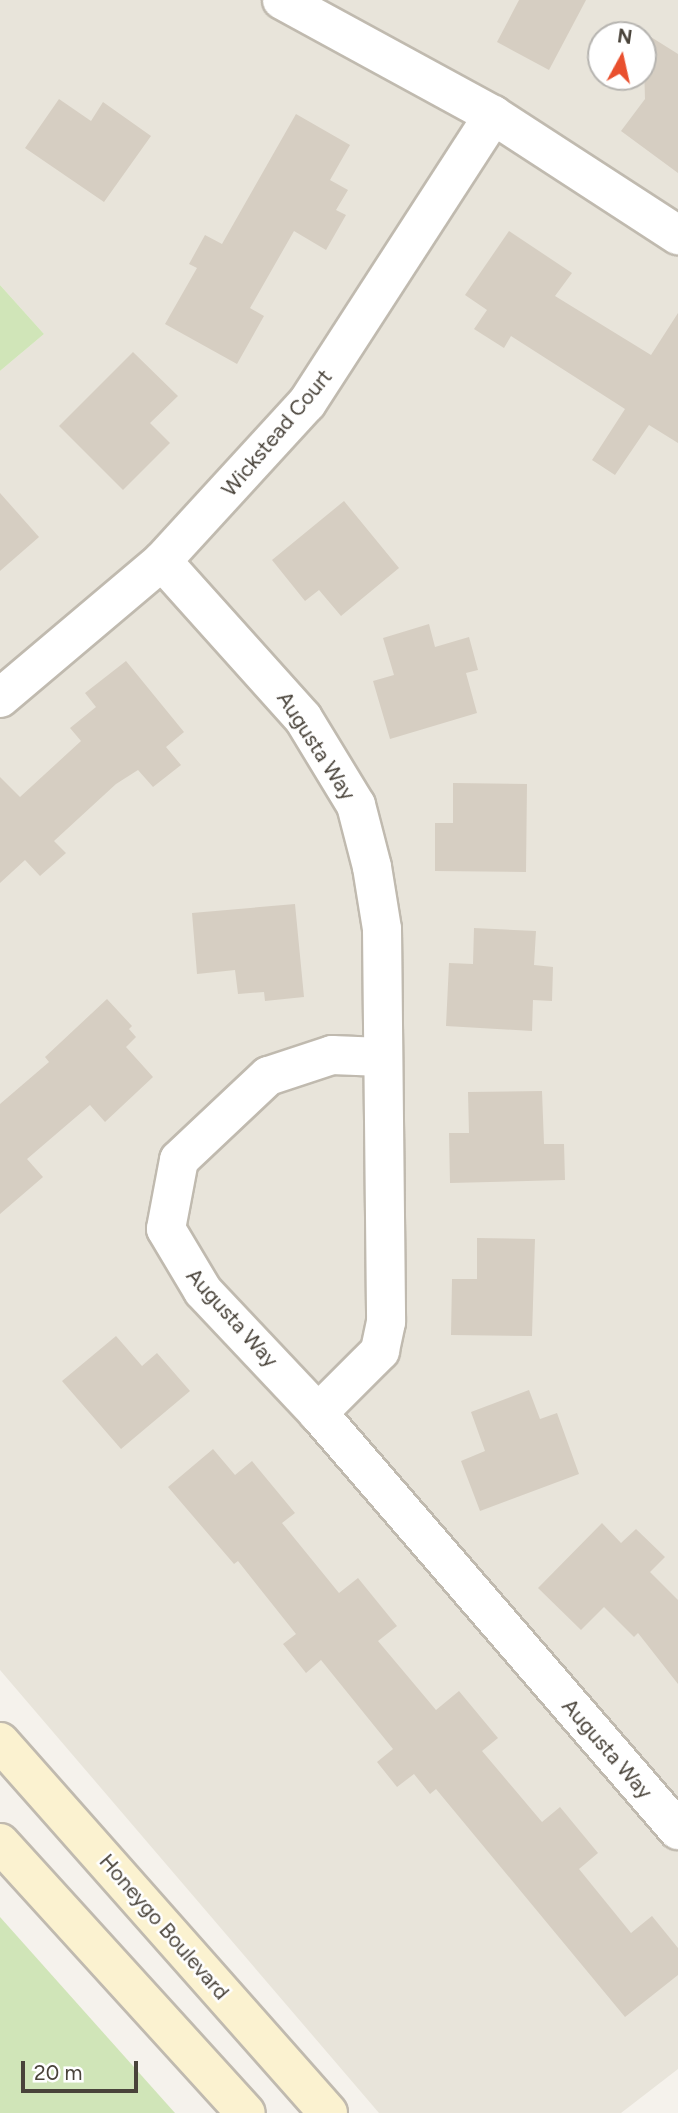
<!DOCTYPE html>
<style>
body{margin:0}
#map{position:relative;width:678px;height:2113px;overflow:hidden;background:#f5f2ec;font-family:Figtree,sans-serif}
div>[style]{position:absolute}
[style*='--x']{left:calc(var(--x)*1px);top:calc(var(--y)*1px);width:calc(var(--w)*1px);rotate:calc(var(--a)*1deg)}
.residential>*{inset:0;background:#e8e4da}
.green>*{inset:0;background:#d0e5b8}
.building>*{inset:0;background:#d6cec2}
.roads{filter:drop-shadow(2px 0 #c0baaf) drop-shadow(-2px 0 #c0baaf) drop-shadow(0 2px #c0baaf) drop-shadow(0 -2px #c0baaf)}
.street>*{height:38px;margin:-19px;padding:0 19px;transform-origin:19px;border-radius:19px;background:#fff}
.secondary>*{height:38px;margin:-19px;padding:0 19px;transform-origin:19px;border-radius:19px;background:#fbf2d0}
span{translate:-50% -50%;white-space:nowrap;text-align:center;line-height:1.15;-webkit-text-stroke:5px #fff;paint-order:stroke}
.street-label{font-size:21px;color:#49433a}
.north{position:absolute;left:587px;top:21px;width:70px;height:70px;box-sizing:border-box;background:#fff;border:2px solid #b6b4b0;border-radius:50%;rotate:8deg;font-size:19px;font-weight:700;line-height:28px;text-align:center;color:#49433a}
.north::after{content:'';display:block;margin:auto;width:24px;height:32px;background:#e9502e;clip-path:polygon(50% 0,100% 100%,50% 72%,0 100%)}
.scale{position:absolute;left:21px;top:2061px;width:117px;height:32px;box-sizing:border-box;border:4px solid #49433a;border-top:0;padding-left:9px;font-size:21px;line-height:24px;white-space:nowrap;color:#49433a;-webkit-text-stroke:5px #fff;paint-order:stroke}
</style>
<div id="map">
<div class="residential">
<i style="clip-path:polygon(evenodd,0 0,678px 0,678px 2069px,621px 2113px,379px 2113px,0 1670px,0 371px,44px 334px,0 285px,0 0,601px 35px,643px 35px,643px 77px,601px 77px,601px 35px)"></i>
</div>
<div class="green">
<i style="clip-path:polygon(0 285px,44px 334px,0 371px)"></i>
<i style="clip-path:polygon(0 1917px,175px 2113px,0 2113px)"></i>
</div>
<div class="building">
<i style="clip-path:polygon(519px 0,586px 0,549px 70px,497px 42px)"></i>
<i style="clip-path:polygon(643px 32px,678px 54px,678px 173px,621px 131px,645px 99px)"></i>
<i style="clip-path:polygon(59px 99px,91px 121px,103px 102px,151px 136px,104px 202px,25px 148px)"></i>
<i style="clip-path:polygon(296px 114px,350px 145px,330px 180px,348px 190px,336px 210px,346px 215px,326px 250px,294px 231px,250px 308px,264px 316px,237px 364px,165px 324px,197px 268px,189px 264px,205px 235px,222px 244px)"></i>
<i style="clip-path:polygon(509px 231px,572px 273px,555px 296px,651px 355px,678px 313px,678px 443px,649px 425px,615px 475px,592px 460px,625px 409px,511px 336px,504px 348px,474px 329px,487px 310px,465px 295px)"></i>
<i style="clip-path:polygon(133px 352px,178px 396px,150px 423px,170px 443px,123px 490px,59px 426px)"></i>
<i style="clip-path:polygon(0 493px,39px 537px,0 571px)"></i>
<i style="clip-path:polygon(344px 501px,399px 568px,341px 616px,319px 590px,305px 601px,272px 560px)"></i>
<i style="clip-path:polygon(429px 624px,435px 647px,469px 637px,478px 670px,466px 673px,477px 713px,390px 739px,373px 681px,394px 675px,383px 638px)"></i>
<i style="clip-path:polygon(126px 661px,184px 732px,166px 747px,181px 765px,153px 787px,138px 770px,116px 784px,54px 841px,66px 853px,40px 876px,25px 860px,0 883px,0 777px,20px 797px,81px 741px,70px 728px,96px 707px,85px 693px)"></i>
<i style="clip-path:polygon(453px 783px,527px 784px,526px 872px,435px 871px,435px 823px,453px 823px)"></i>
<i style="clip-path:polygon(295px 904px,304px 997px,265px 1001px,264px 992px,238px 994px,235px 970px,197px 974px,192px 913px)"></i>
<i style="clip-path:polygon(474px 928px,536px 931px,534px 965px,553px 967px,552px 1001px,533px 1000px,532px 1031px,446px 1026px,449px 963px,473px 964px)"></i>
<i style="clip-path:polygon(107px 999px,132px 1026px,129px 1029px,136px 1037px,126px 1047px,153px 1077px,105px 1122px,90px 1105px,27px 1159px,43px 1177px,0 1214px,0 1104px,49px 1062px,45px 1057px)"></i>
<i style="clip-path:polygon(542px 1091px,544px 1144px,564px 1144px,565px 1180px,450px 1183px,449px 1133px,469px 1133px,468px 1092px)"></i>
<i style="clip-path:polygon(477px 1238px,535px 1239px,532px 1336px,451px 1335px,452px 1279px,477px 1279px)"></i>
<i style="clip-path:polygon(116px 1336px,142px 1366px,157px 1353px,190px 1391px,121px 1449px,62px 1381px)"></i>
<i style="clip-path:polygon(529px 1390px,540px 1419px,557px 1413px,579px 1474px,480px 1511px,461px 1461px,485px 1451px,471px 1412px)"></i>
<i style="clip-path:polygon(213px 1449px,235px 1475px,252px 1461px,295px 1513px,282px 1523px,339px 1593px,358px 1578px,397px 1626px,378px 1641px,436px 1710px,459px 1691px,498px 1738px,482px 1751px,542px 1822px,560px 1807px,598px 1853px,579px 1869px,631px 1933px,652px 1916px,678px 1948px,678px 1975px,625px 2017px,436px 1789px,430px 1794px,414px 1774px,397px 1787px,377px 1762px,393px 1749px,321px 1660px,306px 1673px,283px 1644px,296px 1634px,238px 1561px,234px 1564px,168px 1487px)"></i>
<i style="clip-path:polygon(602px 1523px,621px 1543px,636px 1529px,665px 1557px,650px 1572px,678px 1600px,678px 1684px,638px 1633px,634px 1637px,604px 1607px,581px 1630px,538px 1588px)"></i>
</div>
<div class="roads">
<div class="street">
<i style="--x:282;--y:0;--w:240;--a:28.6"></i>
<i style="--x:493;--y:115;--w:221;--a:33"></i>
<i style="--x:162;--y:561;--w:211;--a:48.1"></i>
<i style="--x:303;--y:718;--w:102;--a:58.7"></i>
<i style="--x:356;--y:805;--w:64;--a:75.5"></i>
<i style="--x:372;--y:867;--w:63;--a:80.8"></i>
<i style="--x:382;--y:929;--w:393;--a:89.4"></i>
<i style="--x:386;--y:1322;--w:30;--a:102"></i>
<i style="--x:380;--y:1351;--w:88;--a:135"></i>
<i style="--x:0;--y:698;--w:212;--a:-40.2"></i>
<i style="--x:162;--y:561;--w:214;--a:-47.5"></i>
<i style="--x:307;--y:403;--w:343;--a:-57.1"></i>
<i style="--x:382;--y:1057;--w:50;--a:-177.7"></i>
<i style="--x:332;--y:1055;--w:67;--a:161.8"></i>
<i style="--x:268;--y:1076;--w:122;--a:136.7"></i>
<i style="--x:179;--y:1160;--w:70;--a:100.7"></i>
<i style="--x:166;--y:1229;--w:72;--a:59.2"></i>
<i style="--x:203;--y:1291;--w:168;--a:46.7"></i>
<i style="--x:318;--y:1413;--w:551;--a:49.2"></i>
</div>
<div class="secondary">
<i style="--x:0;--y:1742;--w:495;--a:48.5"></i>
<i style="--x:0;--y:1843;--w:365;--a:47.7"></i>
</div>
</div>
<div class="street-label">
<span style="left:277px;top:433px;rotate:-50deg">Wickstead Court</span>
<span style="left:316px;top:746px;rotate:57deg">Augusta Way</span>
<span style="left:232px;top:1318px;rotate:48deg">Augusta Way</span>
<span style="left:607px;top:1749px;rotate:49deg">Augusta Way</span>
<span style="left:164px;top:1927px;rotate:49deg">Honeygo Boulevard</span>
</div>
<div class="north">N</div>
<div class="scale">20 m</div>
</div>
